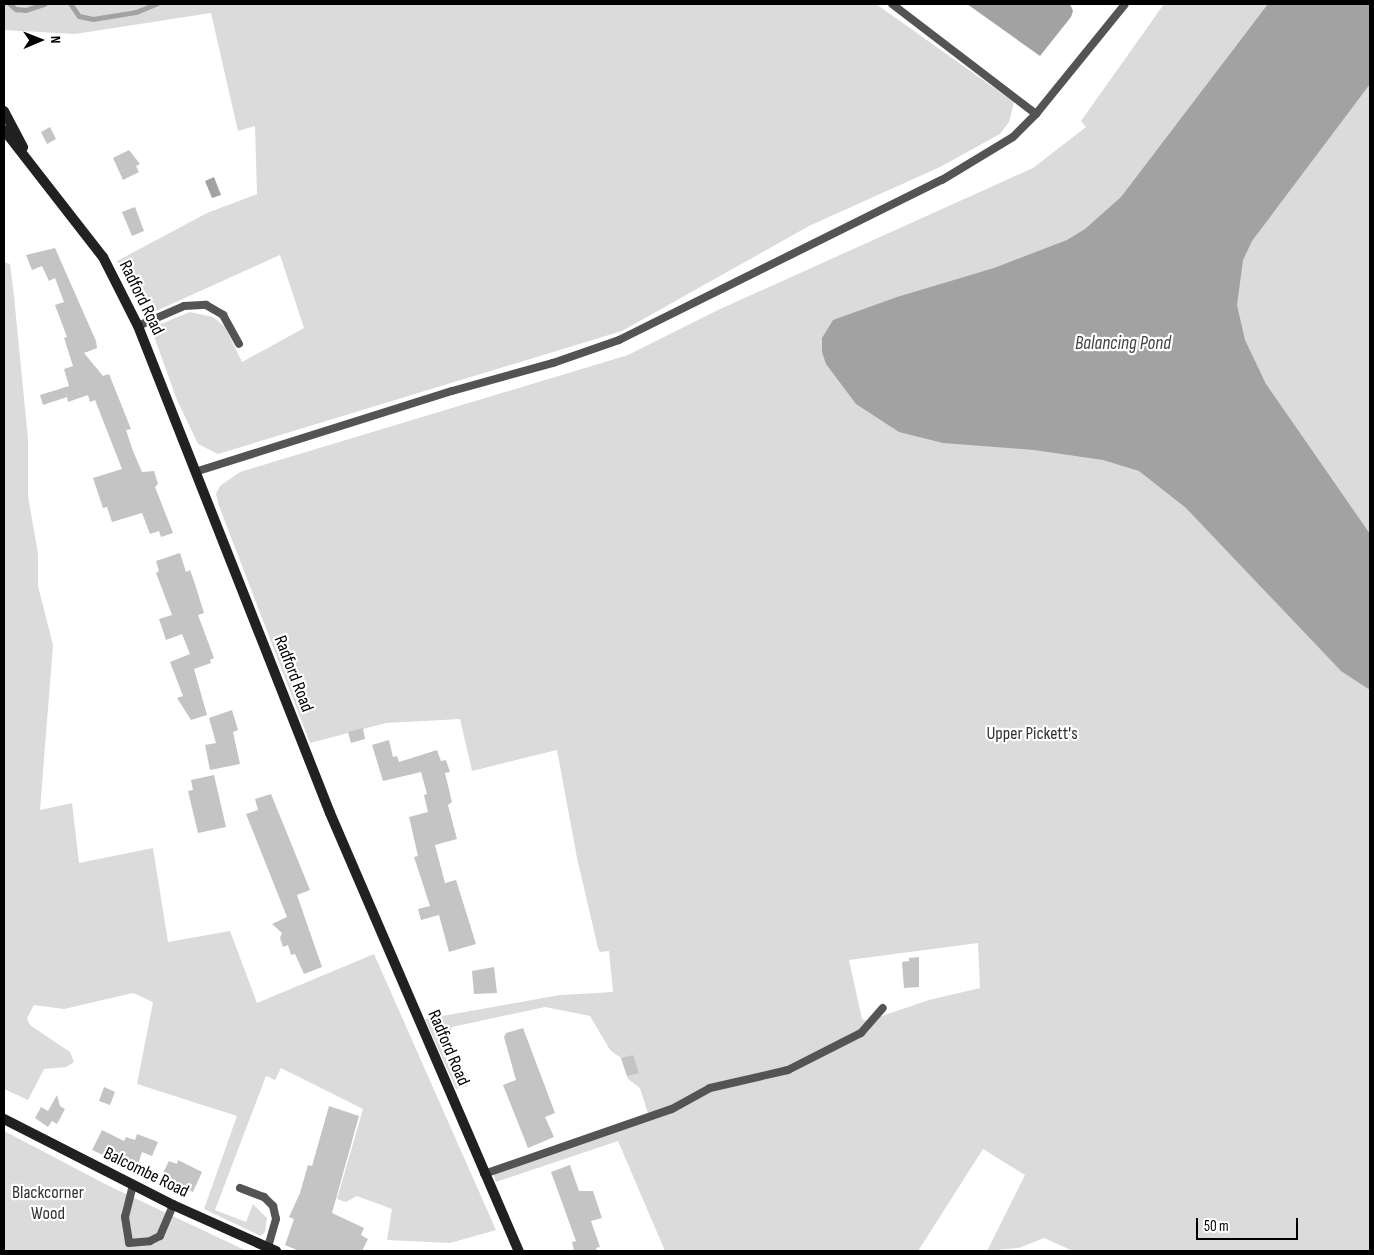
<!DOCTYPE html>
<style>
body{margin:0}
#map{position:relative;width:1374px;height:1255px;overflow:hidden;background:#fff;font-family:"Sofia Sans Condensed",sans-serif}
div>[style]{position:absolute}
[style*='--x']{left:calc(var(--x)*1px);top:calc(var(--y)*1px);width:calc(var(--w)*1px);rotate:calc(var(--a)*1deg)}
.green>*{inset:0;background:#dbdbdb}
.water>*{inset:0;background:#a2a2a2}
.stream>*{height:4.5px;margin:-2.25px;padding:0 2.25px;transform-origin:2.25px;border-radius:2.25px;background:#a2a2a2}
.building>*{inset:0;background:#c4c4c4}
.lane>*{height:8px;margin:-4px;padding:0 4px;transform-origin:4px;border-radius:4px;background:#545454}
.secondary>*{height:10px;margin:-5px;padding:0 5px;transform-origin:5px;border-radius:5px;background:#212121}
span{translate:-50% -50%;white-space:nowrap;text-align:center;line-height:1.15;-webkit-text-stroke:4.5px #fff;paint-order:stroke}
.street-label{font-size:18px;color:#000}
.park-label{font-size:18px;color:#323232}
.water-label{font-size:19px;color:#434343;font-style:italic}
.frame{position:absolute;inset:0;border:5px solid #000;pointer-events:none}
.north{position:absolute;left:15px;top:15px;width:50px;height:50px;-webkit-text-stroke:4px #fff;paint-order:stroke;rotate:89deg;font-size:14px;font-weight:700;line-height:20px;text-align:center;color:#000}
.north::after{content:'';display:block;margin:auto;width:18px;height:22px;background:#000;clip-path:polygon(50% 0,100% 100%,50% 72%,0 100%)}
.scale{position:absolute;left:1196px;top:1218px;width:102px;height:22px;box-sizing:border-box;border:2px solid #000;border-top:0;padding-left:6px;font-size:15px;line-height:18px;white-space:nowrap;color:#000;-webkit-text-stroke:4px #fff;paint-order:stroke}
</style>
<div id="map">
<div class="green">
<i style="clip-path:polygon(4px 4px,876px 4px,1014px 102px,1009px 122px,1000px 134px,940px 167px,809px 226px,622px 331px,218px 454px,198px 444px,177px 400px,151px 328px,190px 312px,213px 317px,225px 327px,242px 362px,304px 328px,280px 255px,145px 316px,117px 261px,207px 213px,257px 194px,255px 126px,238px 131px,211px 13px,75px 34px,4px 30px)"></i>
<i style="clip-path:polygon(evenodd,1164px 4px,1370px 4px,1370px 1251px,1073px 1251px,1044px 1238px,1019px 1248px,987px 1251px,1025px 1175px,983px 1149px,918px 1251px,665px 1251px,618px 1141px,496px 1182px,493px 1174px,650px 1120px,640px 1088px,628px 1079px,621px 1058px,610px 1050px,590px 1016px,545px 1007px,452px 1027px,449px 1035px,468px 1086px,456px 1089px,425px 1019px,560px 995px,613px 992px,609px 951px,600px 952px,598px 948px,577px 858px,557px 750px,472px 771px,460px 719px,386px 723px,310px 743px,219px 506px,216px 494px,220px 486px,240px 472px,628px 355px,718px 310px,1033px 168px,1086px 127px,1081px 121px,1164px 4px,978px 943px,980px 988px,929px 1000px,867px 1021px,862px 1019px,849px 960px,978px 943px)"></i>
<i style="clip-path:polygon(4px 262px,10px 264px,14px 296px,28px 439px,28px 496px,38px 554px,38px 586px,53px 645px,40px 810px,72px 803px,79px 863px,153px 848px,168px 942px,230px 931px,257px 1003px,374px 954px,496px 1230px,450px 1243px,387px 1240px,392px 1209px,357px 1196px,346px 1202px,337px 1199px,363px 1109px,281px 1068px,275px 1080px,266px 1076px,215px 1210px,246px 1222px,253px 1204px,267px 1218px,265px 1232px,261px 1236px,204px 1209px,237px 1116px,137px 1084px,153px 1002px,133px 993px,64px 1009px,34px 1005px,27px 1018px,30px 1025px,70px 1052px,74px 1062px,66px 1067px,44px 1069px,28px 1100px,4px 1089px)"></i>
<i style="clip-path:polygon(4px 1131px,109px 1186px,247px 1251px,4px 1251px)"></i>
</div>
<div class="water">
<i style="clip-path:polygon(967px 4px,1070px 4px,1073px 11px,1071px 17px,1040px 56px)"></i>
<i style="clip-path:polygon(1268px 4px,1370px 4px,1370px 84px,1252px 241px,1243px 260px,1237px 305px,1245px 340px,1266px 384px,1370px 534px,1370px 690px,1341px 671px,1186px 508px,1139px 471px,1103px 460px,1034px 450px,943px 443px,899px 432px,856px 404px,826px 364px,822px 352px,822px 338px,833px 320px,897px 297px,994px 268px,1067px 240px,1085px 229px,1121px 197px)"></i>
<i style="clip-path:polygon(214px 177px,221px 195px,212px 198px,205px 181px)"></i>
</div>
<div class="stream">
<i style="--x:10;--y:4;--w:8;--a:40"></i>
<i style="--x:16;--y:9;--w:10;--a:6"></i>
<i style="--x:26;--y:10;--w:19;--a:-18"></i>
<i style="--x:71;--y:4;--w:14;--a:56"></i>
<i style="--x:79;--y:16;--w:14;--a:12"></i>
<i style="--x:93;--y:19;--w:44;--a:-9.2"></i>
<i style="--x:136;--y:12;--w:22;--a:-22"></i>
</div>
<div class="building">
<i style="clip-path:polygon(50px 127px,56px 139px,47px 144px,41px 132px)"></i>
<i style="clip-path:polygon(129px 150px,140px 164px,136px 166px,139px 172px,123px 180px,113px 158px)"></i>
<i style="clip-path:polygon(135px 207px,144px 231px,132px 236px,122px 212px)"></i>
<i style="clip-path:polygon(55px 248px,96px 341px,97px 348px,84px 353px,103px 376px,109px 374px,131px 429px,126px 430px,133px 451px,142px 472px,154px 471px,158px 484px,155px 487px,173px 533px,161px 537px,159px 531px,150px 534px,142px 513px,112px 522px,107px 507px,103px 508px,93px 478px,122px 469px,95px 400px,90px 402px,88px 395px,68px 402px,67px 397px,43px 405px,40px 395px,69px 386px,64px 369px,73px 366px,64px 338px,67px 337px,55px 305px,64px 302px,55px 278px,49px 281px,42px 266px,32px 270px,26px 255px)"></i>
<i style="clip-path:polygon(180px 553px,186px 572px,190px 570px,195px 584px,204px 613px,198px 615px,214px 658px,210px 660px,211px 663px,194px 669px,207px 715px,191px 720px,177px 698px,183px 696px,170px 662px,190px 654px,182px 634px,166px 640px,159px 619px,172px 615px,156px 573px,159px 571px,156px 561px)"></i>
<i style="clip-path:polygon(232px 710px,238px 730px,233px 732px,240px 764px,210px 770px,205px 745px,216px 743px,209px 718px)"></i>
<i style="clip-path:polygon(363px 728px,365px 739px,351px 743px,348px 732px)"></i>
<i style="clip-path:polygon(389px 740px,393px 757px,397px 756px,399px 762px,437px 750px,441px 761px,446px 760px,450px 772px,445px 773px,452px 802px,448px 805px,457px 839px,435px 845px,445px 883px,456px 880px,476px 944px,449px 952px,439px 915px,421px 920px,418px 909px,430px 906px,414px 857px,418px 856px,409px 817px,428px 812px,424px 795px,427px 794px,421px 772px,383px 781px,372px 745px)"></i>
<i style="clip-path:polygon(214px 775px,226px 827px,198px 833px,188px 791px,193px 790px,191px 780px)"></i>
<i style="clip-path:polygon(271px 794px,310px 890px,297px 895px,322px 967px,304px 974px,295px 954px,291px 955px,288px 945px,283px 947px,280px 938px,282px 933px,272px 924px,287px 917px,246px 814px,258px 810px,255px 799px)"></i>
<i style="clip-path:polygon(919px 957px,919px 987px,904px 988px,902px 962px,909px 961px,909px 958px)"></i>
<i style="clip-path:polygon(494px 967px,497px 993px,474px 994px,472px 971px)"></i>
<i style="clip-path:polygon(523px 1028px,555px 1113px,545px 1117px,554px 1137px,528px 1148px,503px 1085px,516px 1080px,504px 1037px,506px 1033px)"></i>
<i style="clip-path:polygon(633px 1055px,639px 1073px,627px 1076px,621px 1058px)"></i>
<i style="clip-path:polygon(104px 1087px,115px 1092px,110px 1105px,99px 1101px)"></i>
<i style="clip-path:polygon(57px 1095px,60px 1106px,65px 1109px,57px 1124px,52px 1121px,48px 1127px,35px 1118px,41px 1107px,48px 1111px)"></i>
<i style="clip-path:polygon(329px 1106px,359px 1116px,332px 1213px,364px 1228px,361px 1235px,368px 1239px,362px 1251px,299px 1251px,285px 1245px,294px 1219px,289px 1217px,300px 1193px,308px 1165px,312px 1166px)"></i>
<i style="clip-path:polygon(102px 1130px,124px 1141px,126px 1137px,135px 1140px,137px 1134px,158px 1142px,152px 1156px,142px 1152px,138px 1165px,113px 1156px,112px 1159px,92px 1150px)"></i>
<i style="clip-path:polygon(178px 1160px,202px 1172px,193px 1192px,168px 1181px,169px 1179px,162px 1175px,169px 1161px,177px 1164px)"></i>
<i style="clip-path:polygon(570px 1165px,579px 1191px,593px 1191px,602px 1218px,591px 1221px,600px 1247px,596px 1248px,597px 1251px,574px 1251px,572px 1242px,576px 1241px,551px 1172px)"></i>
</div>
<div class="lane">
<i style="--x:1036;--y:114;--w:141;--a:-51"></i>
<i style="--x:138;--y:326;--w:50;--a:-23.5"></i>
<i style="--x:184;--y:306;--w:22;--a:-3"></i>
<i style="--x:206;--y:305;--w:20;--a:30"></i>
<i style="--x:223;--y:315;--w:33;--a:61"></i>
<i style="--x:198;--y:471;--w:266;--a:-17.5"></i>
<i style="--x:452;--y:391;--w:105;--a:-15.5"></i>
<i style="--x:553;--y:363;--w:70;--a:-19.2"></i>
<i style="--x:619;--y:340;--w:360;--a:-26.4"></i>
<i style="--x:942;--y:180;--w:83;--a:-31.2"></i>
<i style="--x:1013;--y:137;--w:33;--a:-45"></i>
<i style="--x:1036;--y:114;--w:181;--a:-142.6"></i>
<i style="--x:484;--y:1174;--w:199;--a:-19.1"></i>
<i style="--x:672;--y:1109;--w:43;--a:-28.9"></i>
<i style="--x:710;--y:1088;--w:80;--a:-13"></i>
<i style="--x:788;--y:1070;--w:82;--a:-26.9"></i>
<i style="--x:861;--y:1033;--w:33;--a:-49"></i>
<i style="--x:133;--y:1185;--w:33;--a:104"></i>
<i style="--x:125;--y:1217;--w:26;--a:81"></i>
<i style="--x:129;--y:1243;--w:21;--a:-5"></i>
<i style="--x:150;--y:1241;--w:11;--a:-27"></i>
<i style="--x:160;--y:1236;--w:34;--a:-67"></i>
<i style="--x:240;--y:1188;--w:26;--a:21"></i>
<i style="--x:264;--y:1197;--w:13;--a:45"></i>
<i style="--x:273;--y:1206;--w:13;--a:77"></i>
<i style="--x:276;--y:1219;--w:29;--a:106"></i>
</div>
<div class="secondary">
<i style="--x:4;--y:111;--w:41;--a:62.2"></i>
<i style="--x:4;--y:130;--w:161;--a:52.1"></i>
<i style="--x:103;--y:257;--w:77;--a:63.1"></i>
<i style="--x:138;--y:326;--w:523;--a:68.48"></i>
<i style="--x:330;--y:813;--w:477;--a:66.7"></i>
<i style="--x:4;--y:1119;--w:190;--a:27"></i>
<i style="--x:173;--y:1205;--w:113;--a:24.1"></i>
</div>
<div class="street-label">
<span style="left:141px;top:298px;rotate:64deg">Radford Road</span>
<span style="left:293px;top:674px;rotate:69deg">Radford Road</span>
<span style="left:448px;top:1048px;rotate:67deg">Radford Road</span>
<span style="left:146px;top:1173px;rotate:26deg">Balcombe Road</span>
</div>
<div class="park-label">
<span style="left:1032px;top:734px">Upper Pickett's</span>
<span style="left:48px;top:1204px">Blackcorner<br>Wood</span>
</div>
<div class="water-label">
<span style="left:1123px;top:344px">Balancing Pond</span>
</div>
<div class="frame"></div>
<div class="north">N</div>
<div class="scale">50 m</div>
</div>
